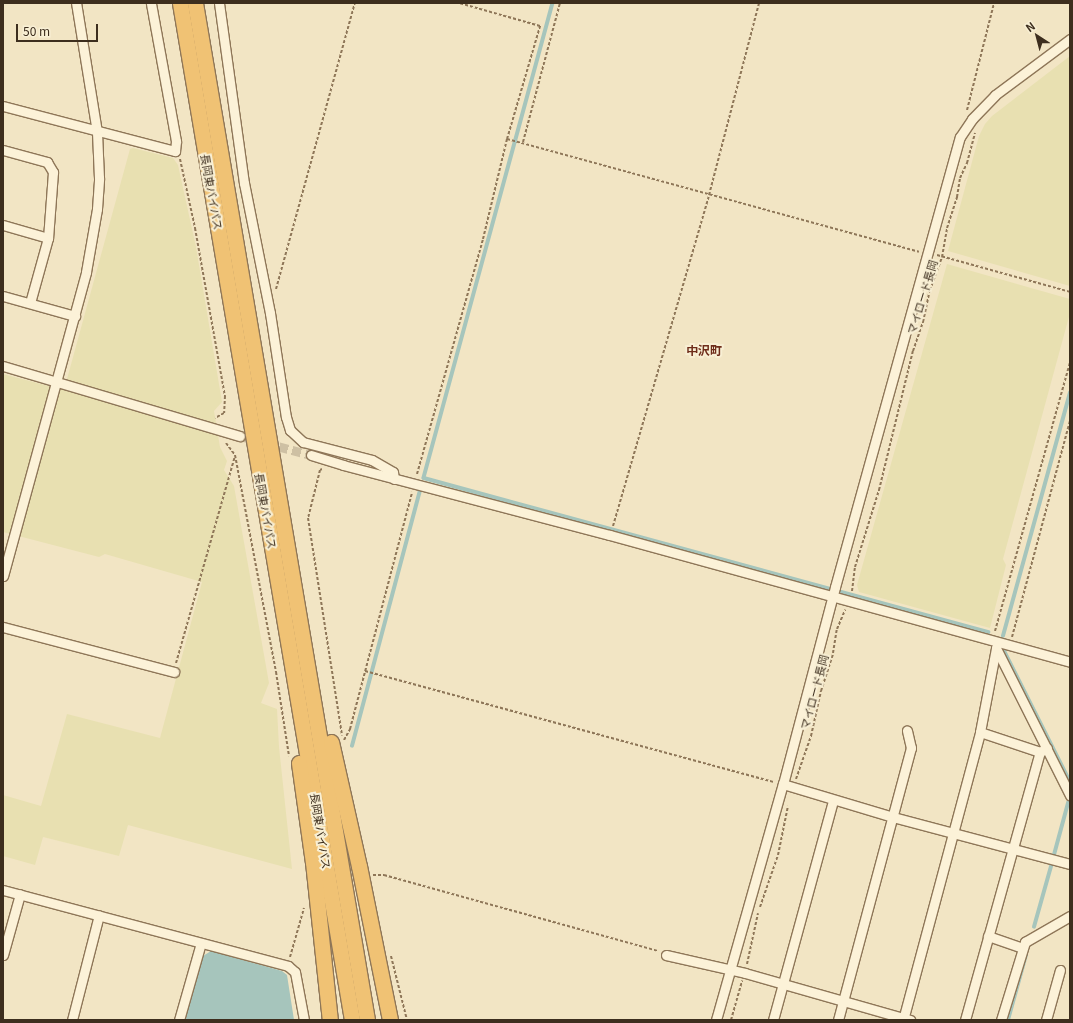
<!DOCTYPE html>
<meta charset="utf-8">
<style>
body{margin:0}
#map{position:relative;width:1073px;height:1023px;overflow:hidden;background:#f2e5c4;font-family:Georgia,"Noto Sans JP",serif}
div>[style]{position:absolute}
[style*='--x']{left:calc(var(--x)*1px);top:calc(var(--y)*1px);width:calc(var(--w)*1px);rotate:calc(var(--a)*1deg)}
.farmland>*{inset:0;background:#e8e0b1}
.water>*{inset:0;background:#a6c5bc}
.stream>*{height:3.5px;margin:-1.75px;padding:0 1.75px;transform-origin:1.75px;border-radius:1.75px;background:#a6c5bc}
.minor-tunnel>*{height:9px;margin-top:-4.5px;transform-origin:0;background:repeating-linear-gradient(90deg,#cec0a3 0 9px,transparent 0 13.5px)}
.path>*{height:2px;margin-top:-1px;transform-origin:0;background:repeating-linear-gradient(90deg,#8e7658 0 3px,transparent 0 5px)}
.roads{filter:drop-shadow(1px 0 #8e7658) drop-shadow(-1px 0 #8e7658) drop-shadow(0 1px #8e7658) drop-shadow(0 -1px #8e7658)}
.minor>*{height:9px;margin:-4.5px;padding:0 4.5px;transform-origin:4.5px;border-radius:4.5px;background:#fcf2d8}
.trunk>*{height:15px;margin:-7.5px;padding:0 7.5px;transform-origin:7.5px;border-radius:7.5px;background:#f0c274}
span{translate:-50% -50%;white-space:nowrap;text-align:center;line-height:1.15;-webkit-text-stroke:4px #f8efd4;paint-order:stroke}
.street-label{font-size:11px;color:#3d2e1e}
.neighbourhood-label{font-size:12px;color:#6e2c19;font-weight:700}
.frame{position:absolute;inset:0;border:4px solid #3d2e1e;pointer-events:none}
.north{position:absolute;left:1017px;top:16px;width:40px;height:40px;-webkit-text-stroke:3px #f8efd4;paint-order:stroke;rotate:324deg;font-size:11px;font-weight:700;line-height:16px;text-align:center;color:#3d2e1e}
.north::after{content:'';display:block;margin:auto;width:14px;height:18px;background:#3d2e1e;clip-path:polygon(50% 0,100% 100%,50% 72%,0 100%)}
.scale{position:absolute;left:16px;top:24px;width:82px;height:18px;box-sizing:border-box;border:2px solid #3d2e1e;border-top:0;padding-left:5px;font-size:12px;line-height:14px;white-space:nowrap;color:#3d2e1e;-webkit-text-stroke:3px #f8efd4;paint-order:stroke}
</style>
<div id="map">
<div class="farmland">
<i style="clip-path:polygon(1070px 56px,1070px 286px,948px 251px,979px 136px,985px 124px,992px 116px)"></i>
<i style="clip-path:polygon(133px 148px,173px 158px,178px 165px,196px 247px,222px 402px,214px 411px,220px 447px,227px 461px,224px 470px,234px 486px,269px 683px,261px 703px,277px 709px,279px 747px,292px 869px,128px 825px,119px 856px,43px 837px,35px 865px,3px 856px,3px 795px,41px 806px,67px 714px,160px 738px,202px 582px,105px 554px,99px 557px,3px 532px,3px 374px,64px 390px,130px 149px)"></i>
<i style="clip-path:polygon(947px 264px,1070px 299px,1070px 313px,1003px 559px,1006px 565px,990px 628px,859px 592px,857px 585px)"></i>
</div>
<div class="water">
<i style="clip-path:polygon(211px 951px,282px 971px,287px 975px,294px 1020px,185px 1020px,203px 956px)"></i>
</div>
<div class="stream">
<i style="--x:553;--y:3;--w:492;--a:105.2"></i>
<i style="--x:424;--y:478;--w:585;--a:15.27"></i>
<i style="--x:1003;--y:636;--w:252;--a:-74.6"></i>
<i style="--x:1004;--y:650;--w:147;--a:63.3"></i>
<i style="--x:352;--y:746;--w:264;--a:-75.1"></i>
<i style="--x:1054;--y:855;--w:54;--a:-74.9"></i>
<i style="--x:1034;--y:927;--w:66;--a:-74.3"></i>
<i style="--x:1008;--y:1020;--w:67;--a:-74.5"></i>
</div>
<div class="minor-tunnel">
<i style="--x:240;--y:436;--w:73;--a:15"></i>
</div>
<div class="path">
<i style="--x:967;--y:110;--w:110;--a:-75.8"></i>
<i style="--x:507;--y:139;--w:427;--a:15.3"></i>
<i style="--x:523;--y:142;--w:144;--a:-75.1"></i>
<i style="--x:180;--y:159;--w:71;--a:77.7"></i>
<i style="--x:195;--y:228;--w:171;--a:79.9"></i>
<i style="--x:225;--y:396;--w:17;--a:93"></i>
<i style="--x:224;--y:413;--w:10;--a:151"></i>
<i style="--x:937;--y:255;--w:138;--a:15.5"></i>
<i style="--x:276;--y:289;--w:297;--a:-74.6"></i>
<i style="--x:226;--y:443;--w:15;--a:53"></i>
<i style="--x:235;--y:455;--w:221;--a:79.3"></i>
<i style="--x:276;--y:672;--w:85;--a:81.2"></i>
<i style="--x:322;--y:469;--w:2;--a:153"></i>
<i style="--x:320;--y:470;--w:49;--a:104"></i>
<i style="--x:308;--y:518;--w:220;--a:81.1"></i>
<i style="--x:417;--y:474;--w:244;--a:-74.3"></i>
<i style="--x:483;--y:239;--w:103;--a:-76.5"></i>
<i style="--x:507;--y:139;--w:118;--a:-73.7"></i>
<i style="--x:540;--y:26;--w:84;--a:-164.1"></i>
<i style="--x:613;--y:526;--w:345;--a:-73.8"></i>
<i style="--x:709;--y:195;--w:198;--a:-75.4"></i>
<i style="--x:852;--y:591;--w:24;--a:-83"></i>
<i style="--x:855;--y:567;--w:81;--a:-72.7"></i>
<i style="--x:879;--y:490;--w:143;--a:-76.3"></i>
<i style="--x:913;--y:351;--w:31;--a:-71"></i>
<i style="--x:923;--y:322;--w:33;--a:-78"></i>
<i style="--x:930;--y:290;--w:35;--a:-70"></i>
<i style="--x:942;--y:257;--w:29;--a:-80"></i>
<i style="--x:947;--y:228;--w:33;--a:-72"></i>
<i style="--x:957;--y:197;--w:19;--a:-81"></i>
<i style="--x:960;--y:178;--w:17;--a:-65"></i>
<i style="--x:967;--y:163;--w:31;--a:-75"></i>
<i style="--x:995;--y:631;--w:278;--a:-74.4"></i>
<i style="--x:1012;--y:637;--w:225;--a:-75"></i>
<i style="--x:176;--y:663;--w:215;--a:-74.1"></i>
<i style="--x:365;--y:671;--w:423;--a:15.2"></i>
<i style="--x:344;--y:740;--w:13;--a:-61"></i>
<i style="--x:350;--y:729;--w:245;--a:-75.3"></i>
<i style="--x:796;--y:779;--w:46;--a:-70.8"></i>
<i style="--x:811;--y:736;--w:46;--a:-77.5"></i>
<i style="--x:821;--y:691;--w:40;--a:-72"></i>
<i style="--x:833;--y:653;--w:24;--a:-81"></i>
<i style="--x:837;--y:629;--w:21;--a:-67"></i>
<i style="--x:373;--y:875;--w:11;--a:0"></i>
<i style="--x:384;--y:875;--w:284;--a:15.5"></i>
<i style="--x:760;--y:907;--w:55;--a:-70.9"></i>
<i style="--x:778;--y:855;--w:50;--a:-78.5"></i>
<i style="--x:391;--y:956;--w:66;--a:76"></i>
<i style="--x:290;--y:957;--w:51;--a:-74.1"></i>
<i style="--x:747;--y:964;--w:52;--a:-77.8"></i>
<i style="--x:731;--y:1020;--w:41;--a:-74.2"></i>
</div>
<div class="roads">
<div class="minor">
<i style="--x:219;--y:3;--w:182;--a:82.1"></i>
<i style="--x:244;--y:183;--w:133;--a:78.7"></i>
<i style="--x:270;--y:313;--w:105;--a:81.3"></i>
<i style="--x:286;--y:417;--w:14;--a:73"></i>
<i style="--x:290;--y:430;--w:18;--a:43"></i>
<i style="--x:303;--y:442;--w:71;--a:14.6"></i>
<i style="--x:372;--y:460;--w:24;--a:30"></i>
<i style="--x:393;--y:472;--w:7;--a:82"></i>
<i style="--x:3;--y:106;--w:178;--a:14.7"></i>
<i style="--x:175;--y:151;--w:10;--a:-84"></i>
<i style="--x:176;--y:141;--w:140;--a:-100.3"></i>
<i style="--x:3;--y:150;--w:46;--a:15.3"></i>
<i style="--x:47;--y:162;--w:12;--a:59"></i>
<i style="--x:53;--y:172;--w:66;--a:94.3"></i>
<i style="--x:48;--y:238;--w:67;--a:105.5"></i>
<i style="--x:3;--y:225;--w:47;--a:16.1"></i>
<i style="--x:3;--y:296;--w:75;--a:15.5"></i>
<i style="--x:3;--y:366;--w:247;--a:16.5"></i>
<i style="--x:311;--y:455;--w:34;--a:17"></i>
<i style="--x:343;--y:465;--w:276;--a:14.7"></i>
<i style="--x:610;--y:535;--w:477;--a:15.4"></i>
<i style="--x:3;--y:576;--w:315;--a:-74.7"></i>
<i style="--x:86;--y:272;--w:64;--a:-80.1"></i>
<i style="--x:97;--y:209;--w:31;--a:-86"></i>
<i style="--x:99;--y:178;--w:46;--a:-92.5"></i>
<i style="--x:97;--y:132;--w:131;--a:-99.2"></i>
<i style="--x:3;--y:627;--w:177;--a:14.7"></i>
<i style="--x:996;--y:648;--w:165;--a:63.3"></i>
<i style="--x:980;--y:732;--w:63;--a:18.4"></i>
<i style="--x:783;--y:784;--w:115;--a:16.7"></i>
<i style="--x:893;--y:817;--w:183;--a:14.9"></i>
<i style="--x:3;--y:890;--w:295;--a:14.9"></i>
<i style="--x:288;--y:966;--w:9;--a:41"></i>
<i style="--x:295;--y:972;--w:49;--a:79.4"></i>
<i style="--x:988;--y:936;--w:36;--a:19"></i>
<i style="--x:3;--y:955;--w:63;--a:-74.4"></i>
<i style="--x:666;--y:955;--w:81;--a:12.8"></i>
<i style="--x:745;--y:973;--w:172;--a:15.9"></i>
<i style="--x:72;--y:1020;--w:108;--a:-75.6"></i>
<i style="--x:179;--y:1020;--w:80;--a:-74.1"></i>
<i style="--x:716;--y:1020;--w:245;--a:-74.2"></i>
<i style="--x:783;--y:784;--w:204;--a:-75.2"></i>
<i style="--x:835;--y:587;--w:467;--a:-74.5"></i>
<i style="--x:960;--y:137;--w:22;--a:-56"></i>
<i style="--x:972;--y:119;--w:33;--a:-46"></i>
<i style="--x:995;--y:95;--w:94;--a:-36.7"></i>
<i style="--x:773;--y:1020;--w:228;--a:-74.7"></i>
<i style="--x:838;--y:1020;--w:282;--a:-75"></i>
<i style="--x:911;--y:748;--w:18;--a:-103"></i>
<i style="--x:903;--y:1020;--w:298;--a:-75"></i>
<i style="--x:980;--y:732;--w:86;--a:-79.2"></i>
<i style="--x:965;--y:1020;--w:278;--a:-74.4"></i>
<i style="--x:1040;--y:752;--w:8;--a:-30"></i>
<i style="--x:1001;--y:1020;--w:82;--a:-72.9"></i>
<i style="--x:1025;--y:942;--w:52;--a:-30"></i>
<i style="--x:1046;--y:1020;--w:52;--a:-74.4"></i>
</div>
<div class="trunk">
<i style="--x:180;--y:3;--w:1031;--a:80.4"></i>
<i style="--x:195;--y:3;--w:1031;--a:80.4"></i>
<i style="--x:331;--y:742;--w:127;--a:77.3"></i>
<i style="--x:359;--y:866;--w:157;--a:78.6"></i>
<i style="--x:299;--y:763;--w:100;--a:82"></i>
<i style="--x:313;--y:862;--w:159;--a:83.9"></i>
</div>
</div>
<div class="street-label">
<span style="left:212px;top:192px;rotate:80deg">長岡東バイパス</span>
<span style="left:922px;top:297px;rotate:-73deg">マイロード長岡</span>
<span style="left:266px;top:511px;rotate:80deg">長岡東バイパス</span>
<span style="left:814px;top:692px;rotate:-75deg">マイロード長岡</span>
<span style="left:321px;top:831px;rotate:81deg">長岡東バイパス</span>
</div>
<div class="neighbourhood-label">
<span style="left:704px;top:350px">中沢町</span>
</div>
<div class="frame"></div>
<div class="north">N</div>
<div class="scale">50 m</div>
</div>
